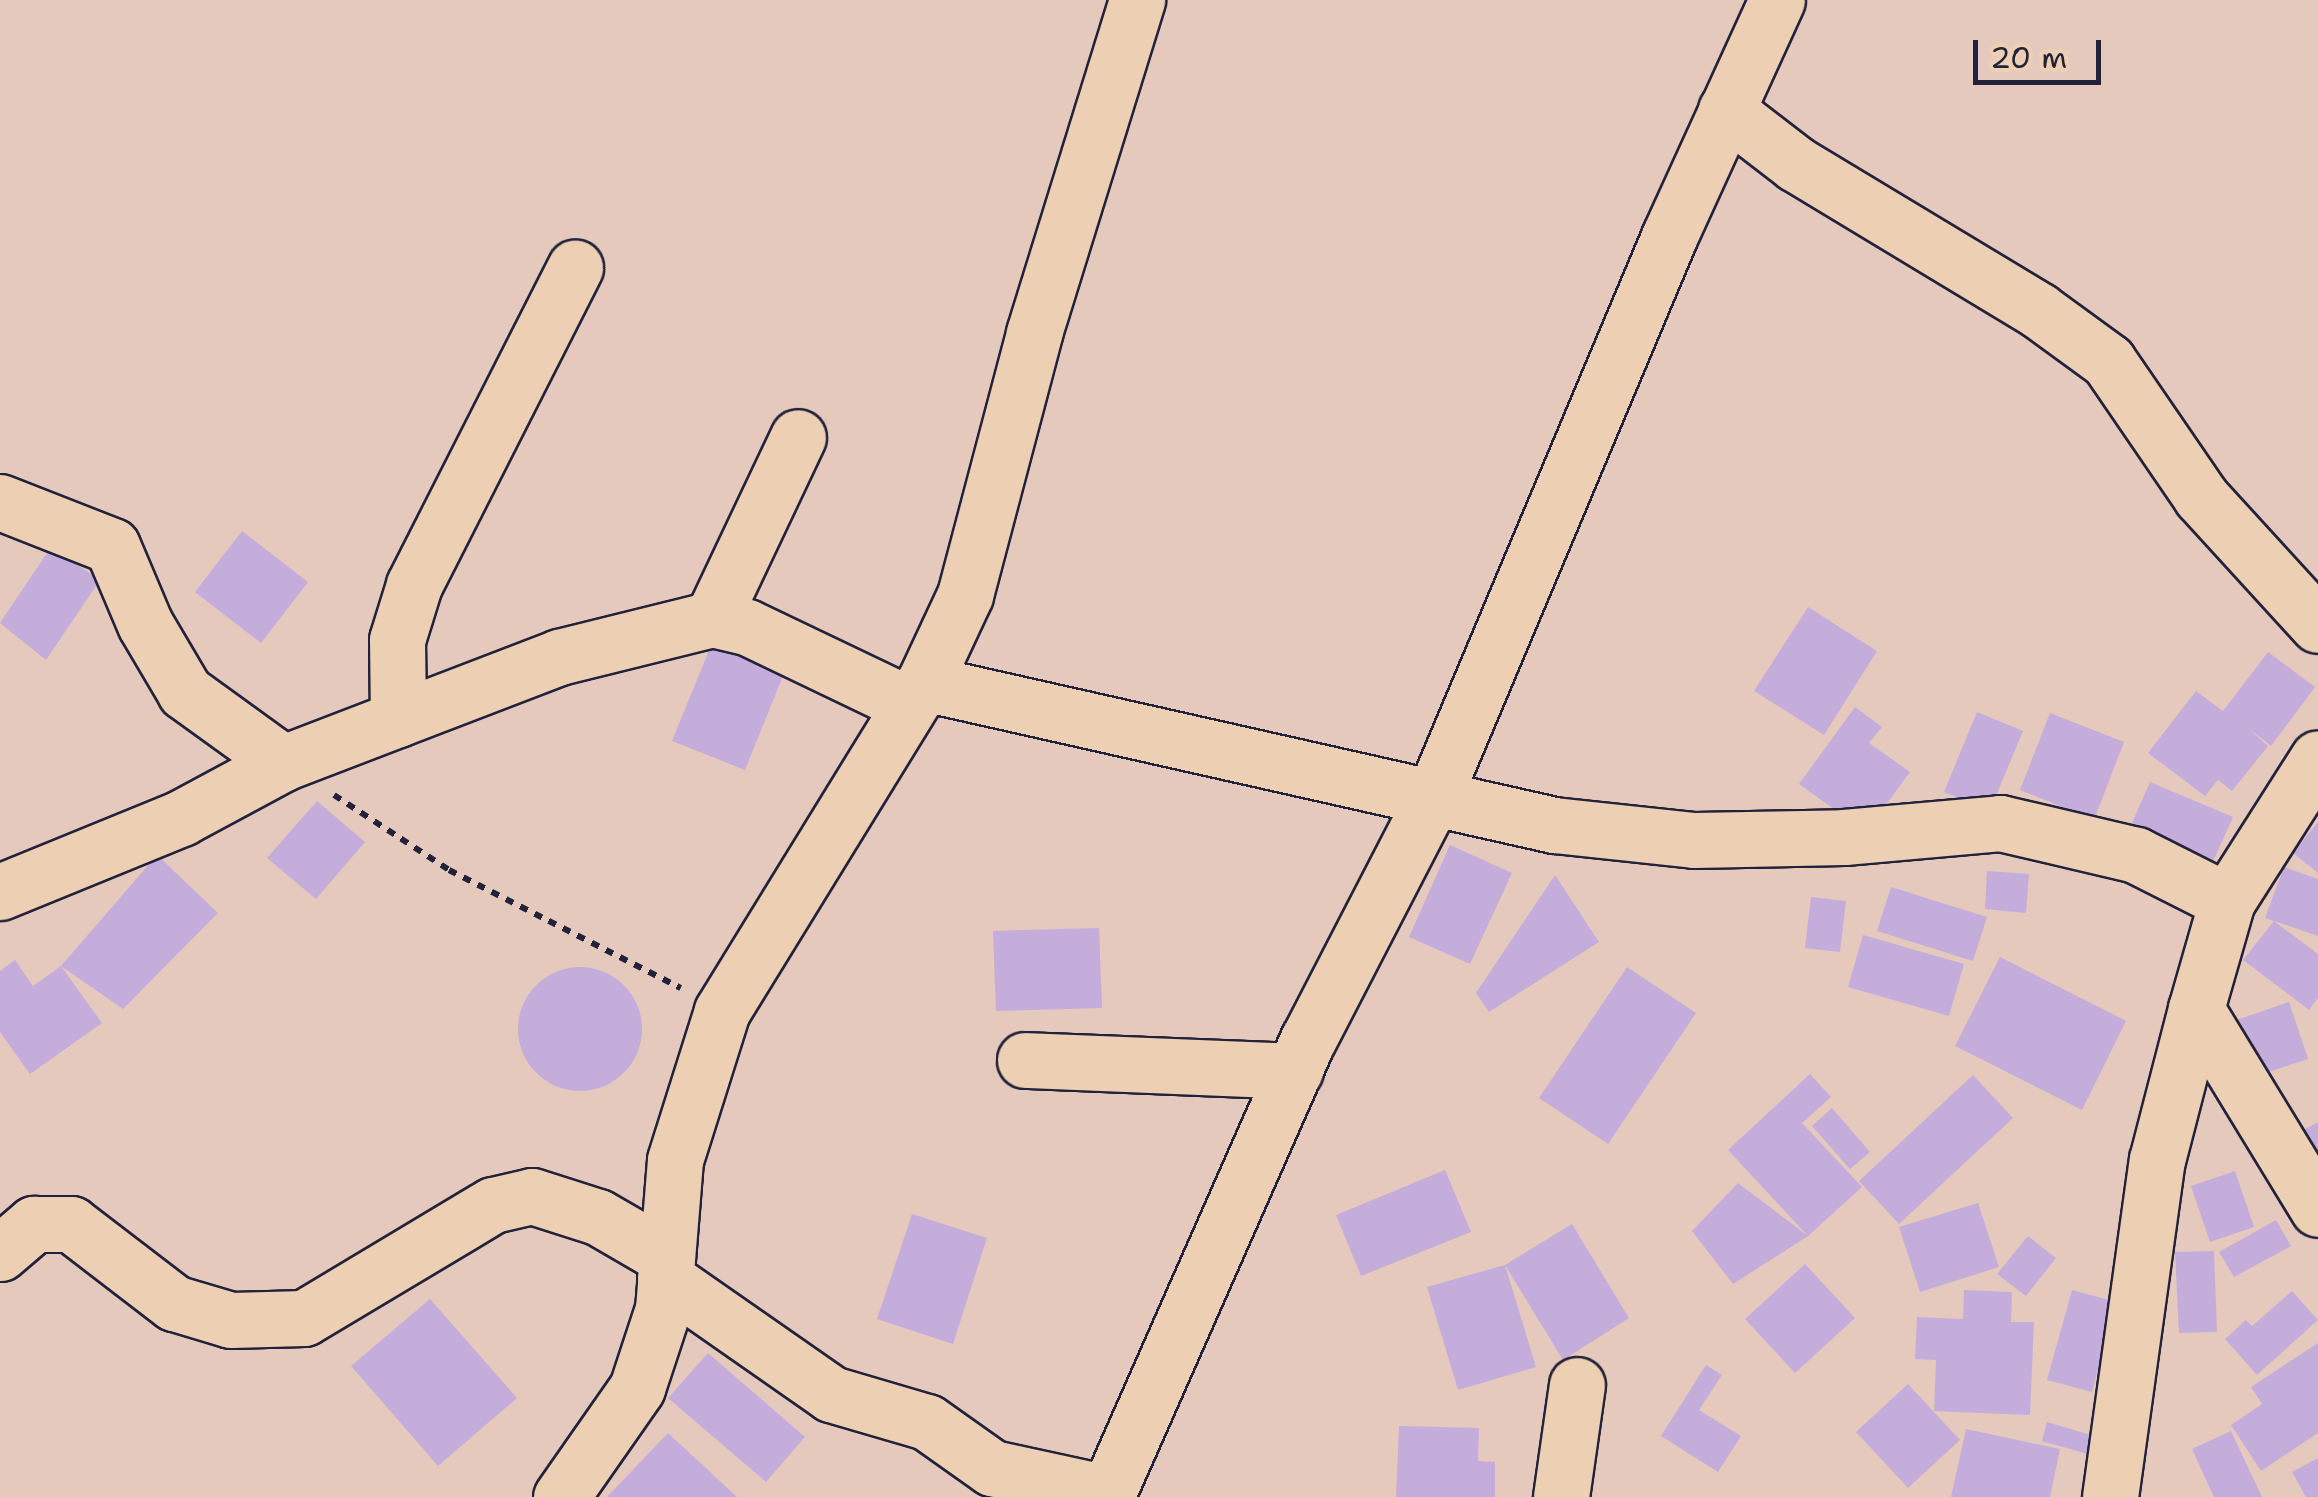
<!DOCTYPE html>
<style>
body{margin:0}
#map{position:relative;width:2318px;height:1497px;overflow:hidden;background:#e5c9bc;font-family:"Shantell Sans",sans-serif}
div>[style]{position:absolute}
[style*='--x']{left:calc(var(--x)*1px);top:calc(var(--y)*1px);width:calc(var(--w)*1px);rotate:calc(var(--a)*1deg)}
.building>*{inset:0;background:#c4addb}
.round{border-radius:50%}
.path>*{height:6px;margin-top:-3px;transform-origin:0;background:repeating-linear-gradient(90deg,#22223b 0 8px,transparent 0 16px)}
.roads{filter:drop-shadow(2px 0 #22223b) drop-shadow(-2px 0 #22223b) drop-shadow(0 2px #22223b) drop-shadow(0 -2px #22223b)}
.minor>*{height:55px;margin:-27.5px;padding:0 27.5px;transform-origin:27.5px;border-radius:27.5px;background:#edd0b4}
span{translate:-50% -50%;white-space:nowrap;text-align:center;line-height:1.15;-webkit-text-stroke:10px #edd0b4;paint-order:stroke}
.scale{position:absolute;left:1973px;top:40px;width:128px;height:45px;box-sizing:border-box;border:5px solid #22223b;border-top:0;padding-left:12px;font-size:30px;line-height:35px;white-space:nowrap;color:#22223b;-webkit-text-stroke:8px #edd0b4;paint-order:stroke}
</style>
<div id="map">
<div class="building">
<i style="clip-path:polygon(242px 531px,308px 582px,261px 643px,195px 592px)"></i>
<i style="clip-path:polygon(51px 547px,100px 580px,46px 660px,0 623px)"></i>
<i style="clip-path:polygon(1808px 607px,1877px 651px,1824px 735px,1754px 691px)"></i>
<i style="clip-path:polygon(712px 643px,785px 671px,745px 770px,672px 741px)"></i>
<i style="clip-path:polygon(2268px 652px,2315px 687px,2271px 746px,2248px 728px,2268px 746px,2232px 791px,2218px 780px,2205px 796px,2148px 753px,2196px 691px,2223px 711px)"></i>
<i style="clip-path:polygon(1855px 707px,1882px 727px,1869px 743px,1910px 772px,1866px 832px,1799px 784px)"></i>
<i style="clip-path:polygon(1977px 712px,2023px 731px,1990px 810px,1944px 792px)"></i>
<i style="clip-path:polygon(2050px 713px,2124px 742px,2094px 820px,2020px 790px)"></i>
<i style="clip-path:polygon(2150px 782px,2233px 817px,2211px 866px,2129px 830px)"></i>
<i style="clip-path:polygon(317px 801px,365px 842px,316px 899px,267px 858px)"></i>
<i style="clip-path:polygon(2318px 822px,2318px 873px,2293px 853px)"></i>
<i style="clip-path:polygon(1450px 845px,1512px 873px,1470px 964px,1409px 937px)"></i>
<i style="clip-path:polygon(157px 855px,218px 913px,123px 1009px,61px 966px)"></i>
<i style="clip-path:polygon(2284px 867px,2318px 879px,2318px 936px,2274px 921px,2318px 954px,2318px 998px,2309px 1010px,2243px 960px,2274px 921px,2265px 918px)"></i>
<i style="clip-path:polygon(1987px 871px,2029px 874px,2026px 913px,1985px 909px)"></i>
<i style="clip-path:polygon(1555px 875px,1599px 942px,1489px 1012px,1476px 993px)"></i>
<i style="clip-path:polygon(1891px 887px,1987px 917px,1973px 961px,1877px 931px)"></i>
<i style="clip-path:polygon(1811px 897px,1846px 901px,1840px 952px,1805px 948px)"></i>
<i style="clip-path:polygon(1099px 928px,1102px 1008px,996px 1011px,993px 931px)"></i>
<i style="clip-path:polygon(1863px 935px,1964px 964px,1949px 1016px,1848px 987px)"></i>
<i style="clip-path:polygon(2000px 957px,2126px 1021px,2082px 1110px,1955px 1046px)"></i>
<i style="clip-path:polygon(15px 960px,33px 986px,61px 966px,102px 1023px,30px 1074px,0 1032px,0 971px)"></i>
<i style="clip-path:polygon(1627px 967px,1696px 1013px,1608px 1144px,1539px 1098px)"></i>
<i class="round" style="left:518px;top:967px;width:124px;height:124px"></i>
<i style="clip-path:polygon(2289px 1002px,2308px 1059px,2250px 1078px,2231px 1022px)"></i>
<i style="clip-path:polygon(1810px 1074px,1831px 1097px,1802px 1123px,1862px 1187px,1808px 1236px,1733px 1284px,1692px 1231px,1738px 1183px,1808px 1236px,1728px 1150px)"></i>
<i style="clip-path:polygon(1973px 1075px,2013px 1118px,1899px 1224px,1859px 1181px)"></i>
<i style="clip-path:polygon(1832px 1108px,1870px 1152px,1850px 1169px,1812px 1126px)"></i>
<i style="clip-path:polygon(2318px 1122px,2318px 1189px,2289px 1138px)"></i>
<i style="clip-path:polygon(1445px 1170px,1471px 1232px,1361px 1276px,1336px 1215px)"></i>
<i style="clip-path:polygon(2235px 1171px,2254px 1227px,2210px 1242px,2191px 1186px)"></i>
<i style="clip-path:polygon(1978px 1203px,1999px 1267px,1920px 1292px,1899px 1227px)"></i>
<i style="clip-path:polygon(912px 1214px,987px 1238px,953px 1344px,877px 1319px)"></i>
<i style="clip-path:polygon(2276px 1220px,2291px 1246px,2234px 1277px,2219px 1252px)"></i>
<i style="clip-path:polygon(1572px 1224px,1629px 1318px,1563px 1360px,1505px 1265px,1536px 1367px,1458px 1390px,1427px 1287px,1505px 1265px)"></i>
<i style="clip-path:polygon(2028px 1236px,2056px 1258px,2026px 1296px,1997px 1274px)"></i>
<i style="clip-path:polygon(2214px 1251px,2217px 1332px,2179px 1333px,2175px 1252px)"></i>
<i style="clip-path:polygon(1805px 1264px,1855px 1318px,1795px 1373px,1745px 1319px)"></i>
<i style="clip-path:polygon(1964px 1290px,2012px 1292px,2011px 1322px,2034px 1322px,2030px 1415px,1934px 1411px,1936px 1360px,1915px 1359px,1917px 1317px,1963px 1319px)"></i>
<i style="clip-path:polygon(2072px 1290px,2116px 1302px,2092px 1392px,2047px 1380px)"></i>
<i style="clip-path:polygon(2292px 1291px,2318px 1320px,2257px 1375px,2225px 1339px,2246px 1320px,2252px 1326px)"></i>
<i style="clip-path:polygon(430px 1299px,517px 1398px,438px 1466px,351px 1366px)"></i>
<i style="clip-path:polygon(2318px 1343px,2318px 1433px,2261px 1471px,2231px 1425px,2262px 1404px,2251px 1387px)"></i>
<i style="clip-path:polygon(708px 1353px,805px 1437px,766px 1482px,668px 1398px)"></i>
<i style="clip-path:polygon(1706px 1365px,1722px 1375px,1699px 1410px,1741px 1436px,1718px 1472px,1661px 1436px)"></i>
<i style="clip-path:polygon(1908px 1384px,1960px 1440px,1908px 1488px,1856px 1432px)"></i>
<i style="clip-path:polygon(2047px 1422px,2097px 1437px,2091px 1455px,2042px 1441px)"></i>
<i style="clip-path:polygon(1399px 1426px,1479px 1428px,1478px 1461px,1495px 1462px,1495px 1497px,1396px 1497px)"></i>
<i style="clip-path:polygon(1966px 1429px,2060px 1449px,2050px 1497px,1951px 1497px)"></i>
<i style="clip-path:polygon(2231px 1431px,2262px 1497px,2214px 1497px,2192px 1449px)"></i>
<i style="clip-path:polygon(668px 1433px,737px 1497px,607px 1497px)"></i>
<i style="clip-path:polygon(2318px 1458px,2318px 1497px,2306px 1497px,2292px 1472px)"></i>
</div>
<div class="path">
<i style="--x:334;--y:795;--w:137;--a:33.1"></i>
<i style="--x:449;--y:870;--w:260;--a:27"></i>
</div>
<div class="roads">
<div class="minor">
<i style="--x:1726;--y:110;--w:88;--a:37.6"></i>
<i style="--x:1796;--y:164;--w:283;--a:31.1"></i>
<i style="--x:2038;--y:310;--w:87;--a:36.1"></i>
<i style="--x:2108;--y:361;--w:165;--a:55.6"></i>
<i style="--x:2201;--y:497;--w:173;--a:47.6"></i>
<i style="--x:0;--y:502;--w:120;--a:21.4"></i>
<i style="--x:112;--y:546;--w:85;--a:67.1"></i>
<i style="--x:145;--y:624;--w:79;--a:59.5"></i>
<i style="--x:185;--y:692;--w:121;--a:35.9"></i>
<i style="--x:712;--y:619;--w:201;--a:-64.7"></i>
<i style="--x:924;--y:683;--w:646;--a:12.7"></i>
<i style="--x:1554;--y:825;--w:141;--a:6.1"></i>
<i style="--x:1694;--y:840;--w:150;--a:-1.1"></i>
<i style="--x:1844;--y:837;--w:157;--a:-5.1"></i>
<i style="--x:2000;--y:823;--w:140;--a:13.2"></i>
<i style="--x:2136;--y:855;--w:102;--a:26.8"></i>
<i style="--x:398;--y:719;--w:79;--a:-90.7"></i>
<i style="--x:397;--y:640;--w:58;--a:-72.8"></i>
<i style="--x:414;--y:585;--w:356;--a:-63.1"></i>
<i style="--x:0;--y:892;--w:196;--a:-22.2"></i>
<i style="--x:181;--y:818;--w:116;--a:-28.3"></i>
<i style="--x:283;--y:763;--w:296;--a:-21"></i>
<i style="--x:559;--y:657;--w:158;--a:-13.9"></i>
<i style="--x:712;--y:619;--w:36;--a:13"></i>
<i style="--x:747;--y:627;--w:178;--a:25.6"></i>
<i style="--x:2196;--y:1009;--w:234;--a:58.6"></i>
<i style="--x:1025;--y:1060;--w:270;--a:2.3"></i>
<i style="--x:0;--y:1253;--w:45;--a:-40.5"></i>
<i style="--x:34;--y:1224;--w:37;--a:0"></i>
<i style="--x:71;--y:1224;--w:130;--a:37.5"></i>
<i style="--x:174;--y:1303;--w:59;--a:16.6"></i>
<i style="--x:231;--y:1320;--w:73;--a:-1.6"></i>
<i style="--x:304;--y:1318;--w:220;--a:-30.9"></i>
<i style="--x:493;--y:1205;--w:40;--a:-13"></i>
<i style="--x:532;--y:1196;--w:69;--a:17.7"></i>
<i style="--x:598;--y:1217;--w:80;--a:30.1"></i>
<i style="--x:665;--y:1278;--w:203;--a:34.9"></i>
<i style="--x:831;--y:1394;--w:100;--a:16.3"></i>
<i style="--x:927;--y:1422;--w:80;--a:35.3"></i>
<i style="--x:992;--y:1468;--w:119;--a:12.2"></i>
<i style="--x:561;--y:1497;--w:133;--a:-55.1"></i>
<i style="--x:637;--y:1388;--w:83;--a:-71.8"></i>
<i style="--x:663;--y:1309;--w:149;--a:-85.4"></i>
<i style="--x:675;--y:1160;--w:156;--a:-72.5"></i>
<i style="--x:722;--y:1011;--w:385;--a:-58.4"></i>
<i style="--x:924;--y:683;--w:97;--a:-65"></i>
<i style="--x:965;--y:595;--w:271;--a:-75.2"></i>
<i style="--x:1034;--y:333;--w:349;--a:-72.8"></i>
<i style="--x:1106;--y:1497;--w:500;--a:-66.2"></i>
<i style="--x:1308;--y:1040;--w:272;--a:-62.7"></i>
<i style="--x:1433;--y:798;--w:609;--a:-67.18"></i>
<i style="--x:1669;--y:237;--w:260;--a:-65.5"></i>
<i style="--x:1561;--y:1497;--w:113;--a:-81.9"></i>
<i style="--x:2110;--y:1497;--w:340;--a:-82.1"></i>
<i style="--x:2157;--y:1160;--w:156;--a:-75.5"></i>
<i style="--x:2196;--y:1009;--w:112;--a:-74"></i>
<i style="--x:2227;--y:901;--w:169;--a:-57.5"></i>
</div>
</div>
<div class="scale">20 m</div>
</div>
